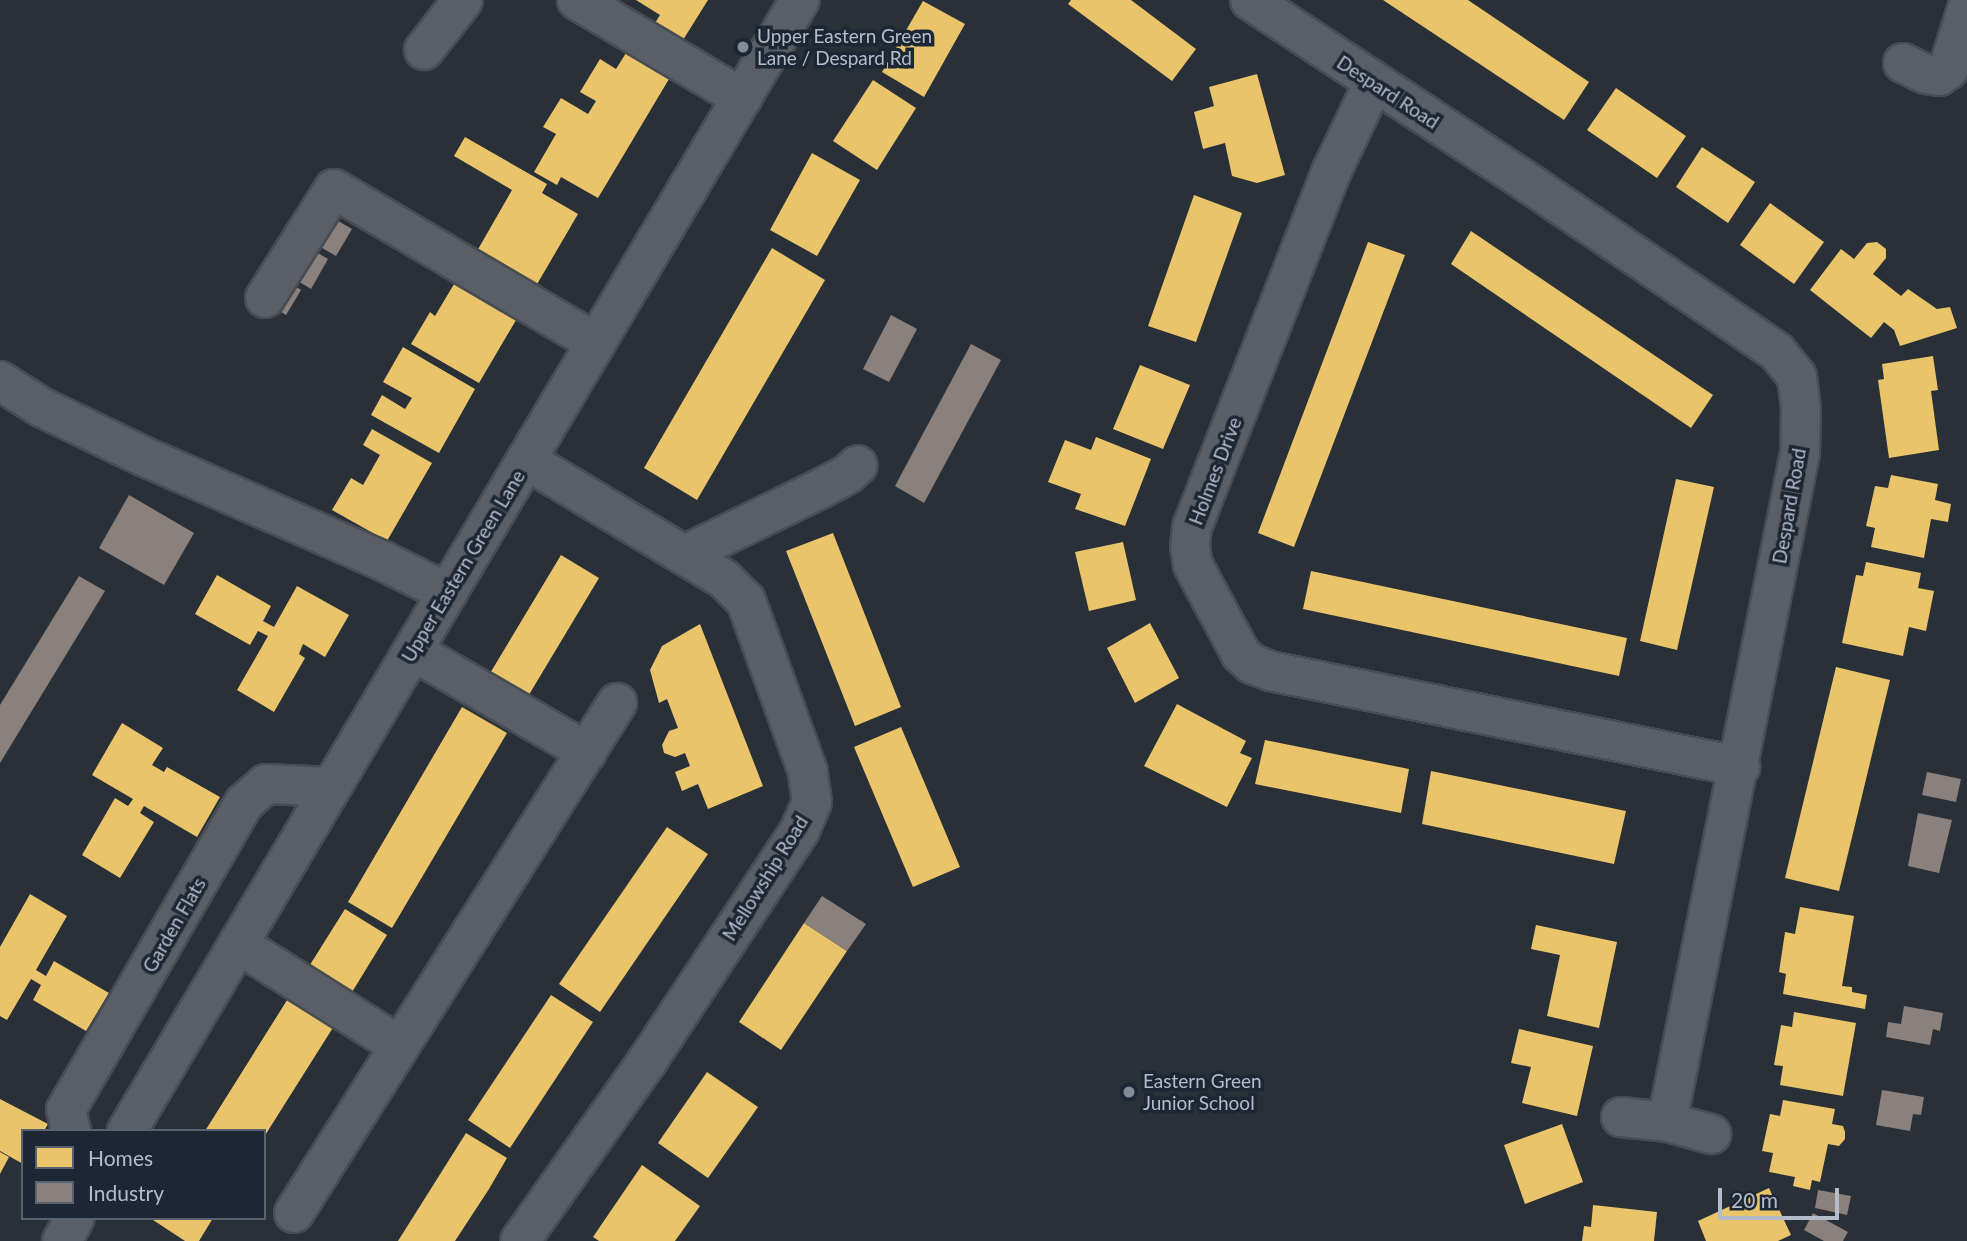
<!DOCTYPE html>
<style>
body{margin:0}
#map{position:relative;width:1967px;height:1241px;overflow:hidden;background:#2a3038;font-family:Lato,sans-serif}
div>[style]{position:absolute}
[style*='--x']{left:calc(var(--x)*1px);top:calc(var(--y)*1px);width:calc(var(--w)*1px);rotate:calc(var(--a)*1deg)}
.homes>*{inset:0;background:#e9c46a}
.industry>*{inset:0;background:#8a817c}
.roads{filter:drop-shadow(2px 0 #484c53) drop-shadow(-2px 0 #484c53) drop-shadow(0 2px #484c53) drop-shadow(0 -2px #484c53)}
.minor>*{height:38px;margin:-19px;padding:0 19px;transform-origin:19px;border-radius:19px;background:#5a5e66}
.dots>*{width:19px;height:19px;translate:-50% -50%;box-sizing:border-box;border:4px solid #1d2633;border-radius:50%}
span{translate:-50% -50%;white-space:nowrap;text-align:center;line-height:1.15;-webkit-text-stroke:7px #1d2633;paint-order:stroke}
.poi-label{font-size:19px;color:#b4bcc9}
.left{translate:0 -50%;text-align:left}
.street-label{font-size:19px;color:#b4bcc9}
.legend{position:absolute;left:21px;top:1129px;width:245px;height:91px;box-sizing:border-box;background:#1d2633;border:2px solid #59626f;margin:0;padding:9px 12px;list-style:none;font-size:21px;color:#b4bcc9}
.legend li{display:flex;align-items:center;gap:14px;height:35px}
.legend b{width:35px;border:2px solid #59626f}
.scale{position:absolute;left:1718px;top:1188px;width:121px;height:32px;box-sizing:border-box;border:4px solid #b4bcc9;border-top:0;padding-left:9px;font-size:21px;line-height:24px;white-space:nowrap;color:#b4bcc9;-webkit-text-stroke:5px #1d2633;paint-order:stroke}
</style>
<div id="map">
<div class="homes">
<i style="clip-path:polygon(636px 0,708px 0,678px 48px,650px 31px,660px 15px)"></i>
<i style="clip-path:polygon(1071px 0,1131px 0,1196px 49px,1172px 81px,1068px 4px)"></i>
<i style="clip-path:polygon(1383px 0,1468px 0,1589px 82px,1564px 120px)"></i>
<i style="clip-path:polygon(923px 1px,965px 24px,924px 97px,882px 72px)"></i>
<i style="clip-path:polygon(626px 53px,669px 79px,598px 198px,561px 177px,557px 185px,534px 172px,556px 134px,543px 127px,561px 98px,588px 114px,596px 101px,580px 92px,600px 59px,616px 69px)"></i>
<i style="clip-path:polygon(1257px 74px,1285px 175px,1257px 183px,1232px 176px,1225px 143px,1203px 149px,1194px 112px,1214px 106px,1209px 87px)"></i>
<i style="clip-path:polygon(873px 80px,916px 108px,877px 170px,833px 141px)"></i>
<i style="clip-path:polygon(1616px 88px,1686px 136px,1657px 178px,1587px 130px)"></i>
<i style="clip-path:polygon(465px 137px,547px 184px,542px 193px,578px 214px,536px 286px,477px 251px,512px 190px,454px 156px)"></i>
<i style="clip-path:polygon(1702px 147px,1755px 182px,1728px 223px,1676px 187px)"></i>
<i style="clip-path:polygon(812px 153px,860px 180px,817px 256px,770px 230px)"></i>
<i style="clip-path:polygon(1194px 195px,1242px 213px,1196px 342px,1148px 326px)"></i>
<i style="clip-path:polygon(1770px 203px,1824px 242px,1794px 284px,1740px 245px)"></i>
<i style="clip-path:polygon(1471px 231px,1713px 395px,1691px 428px,1451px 264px)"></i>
<i style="clip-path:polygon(1368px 242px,1405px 255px,1294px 547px,1258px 533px)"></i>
<i style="clip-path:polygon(1877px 242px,1886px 249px,1886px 258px,1873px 274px,1901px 296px,1908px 289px,1937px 309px,1950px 307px,1957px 328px,1900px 346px,1894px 330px,1884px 322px,1871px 338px,1810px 290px,1841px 249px,1854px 259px,1867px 243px)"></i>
<i style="clip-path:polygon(772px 248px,825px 280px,697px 500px,644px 468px)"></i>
<i style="clip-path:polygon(460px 274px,522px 310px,479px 383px,411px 344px,430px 312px,435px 316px)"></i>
<i style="clip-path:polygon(403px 347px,475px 389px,439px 453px,371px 415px,382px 395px,405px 409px,412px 398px,383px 382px)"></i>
<i style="clip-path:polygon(1933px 356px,1938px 390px,1931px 391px,1939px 450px,1889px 458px,1878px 380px,1884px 379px,1882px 364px)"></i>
<i style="clip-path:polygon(1140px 365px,1190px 385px,1163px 449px,1113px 429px)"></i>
<i style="clip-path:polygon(372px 429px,432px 463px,387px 541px,332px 510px,351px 478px,363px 485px,380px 455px,363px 445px)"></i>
<i style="clip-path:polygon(1096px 437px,1151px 459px,1125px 526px,1075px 509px,1081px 494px,1048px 482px,1065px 440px,1091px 450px)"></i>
<i style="clip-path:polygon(1891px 475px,1938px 484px,1935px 500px,1951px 504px,1948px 522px,1931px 519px,1924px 558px,1871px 547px,1875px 528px,1866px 526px,1875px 486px,1888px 488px)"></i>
<i style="clip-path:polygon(1676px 479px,1714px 487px,1677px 650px,1640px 641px)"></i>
<i style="clip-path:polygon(833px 533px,901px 707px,855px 726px,786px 551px)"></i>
<i style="clip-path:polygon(1123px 542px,1136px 600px,1089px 611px,1075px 552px)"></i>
<i style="clip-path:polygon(561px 555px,599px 578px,521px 708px,483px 685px)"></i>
<i style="clip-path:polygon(1866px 562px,1921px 573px,1918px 588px,1934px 591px,1926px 631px,1909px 627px,1903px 656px,1842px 643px,1856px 575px,1863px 576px)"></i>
<i style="clip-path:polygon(1311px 571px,1627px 638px,1619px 676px,1303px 609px)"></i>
<i style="clip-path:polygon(217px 575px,271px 606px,263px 621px,274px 627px,297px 586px,349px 615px,325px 657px,303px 644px,299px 654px,305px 658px,274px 712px,237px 690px,268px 636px,258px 631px,250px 645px,195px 614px)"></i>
<i style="clip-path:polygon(1150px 623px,1179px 678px,1135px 703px,1107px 648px)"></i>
<i style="clip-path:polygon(700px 624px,763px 786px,708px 809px,698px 784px,682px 791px,675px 772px,690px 766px,685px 753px,675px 757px,664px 753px,662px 745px,669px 731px,678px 728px,667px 699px,659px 703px,650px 670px,662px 646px)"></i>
<i style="clip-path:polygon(1836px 667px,1890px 680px,1839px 891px,1785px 878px)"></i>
<i style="clip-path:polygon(1177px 704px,1246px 741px,1240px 753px,1252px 758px,1227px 807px,1144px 766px)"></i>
<i style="clip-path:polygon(462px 707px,507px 733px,392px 928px,348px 902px)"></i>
<i style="clip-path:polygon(122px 723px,163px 748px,152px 765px,164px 772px,167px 767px,220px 797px,197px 837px,144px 806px,140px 813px,154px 822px,120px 878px,82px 855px,115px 798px,128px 806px,133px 799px,92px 775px)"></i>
<i style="clip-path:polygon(901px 727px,960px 867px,913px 887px,854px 747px)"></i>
<i style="clip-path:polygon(1265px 740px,1409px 769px,1401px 813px,1255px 784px)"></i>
<i style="clip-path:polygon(1431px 771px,1626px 811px,1614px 864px,1422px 824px)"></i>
<i style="clip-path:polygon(667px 827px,708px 854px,600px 1012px,559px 984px)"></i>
<i style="clip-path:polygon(30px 894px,67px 916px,36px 970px,46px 976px,54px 961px,109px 993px,86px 1031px,33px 1000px,41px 985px,31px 979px,7px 1020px,0 1016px,0 947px)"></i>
<i style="clip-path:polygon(1800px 907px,1854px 916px,1842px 986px,1852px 987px,1852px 992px,1867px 995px,1865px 1009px,1783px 994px,1786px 974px,1779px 972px,1785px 932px,1795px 934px)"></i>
<i style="clip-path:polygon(345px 909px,387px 935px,346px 1002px,303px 976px)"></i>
<i style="clip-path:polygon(804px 923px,847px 951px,781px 1050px,739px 1022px)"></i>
<i style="clip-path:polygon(1536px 925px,1617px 942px,1599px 1028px,1547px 1016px,1560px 955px,1531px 949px)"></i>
<i style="clip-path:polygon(551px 995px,593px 1022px,510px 1148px,468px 1120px)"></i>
<i style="clip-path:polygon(289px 997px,334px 1026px,264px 1137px,264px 1131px,205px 1131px)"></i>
<i style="clip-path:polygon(1794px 1012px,1856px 1023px,1843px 1096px,1780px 1085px,1783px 1066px,1774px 1065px,1781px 1025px,1792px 1027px)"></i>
<i style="clip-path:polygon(1519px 1029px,1593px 1046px,1577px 1116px,1522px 1103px,1531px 1067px,1511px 1063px)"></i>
<i style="clip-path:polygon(707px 1072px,758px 1107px,708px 1178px,658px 1143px)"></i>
<i style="clip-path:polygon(0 1099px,48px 1124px,44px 1131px,23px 1131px,23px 1164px,0 1151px)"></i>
<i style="clip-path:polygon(1783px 1100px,1835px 1109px,1832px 1124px,1843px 1126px,1845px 1132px,1845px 1139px,1839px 1146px,1828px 1144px,1820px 1182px,1812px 1180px,1810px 1190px,1793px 1186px,1795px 1177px,1769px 1172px,1773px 1153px,1762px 1151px,1770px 1114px,1780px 1116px)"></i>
<i style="clip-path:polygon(1562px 1124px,1583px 1182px,1525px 1204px,1504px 1145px)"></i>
<i style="clip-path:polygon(466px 1133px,507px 1158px,489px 1189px,455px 1241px,398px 1241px)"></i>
<i style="clip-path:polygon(0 1152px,9px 1157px,0 1174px)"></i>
<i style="clip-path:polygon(642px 1165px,700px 1206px,675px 1241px,599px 1241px,593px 1237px)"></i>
<i style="clip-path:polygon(1769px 1188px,1791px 1235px,1778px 1241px,1706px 1241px,1698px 1221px)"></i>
<i style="clip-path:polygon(1593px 1205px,1657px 1212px,1654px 1241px,1582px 1241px,1584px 1226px,1591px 1227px)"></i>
<i style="clip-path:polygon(150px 1218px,213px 1218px,199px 1241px,185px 1241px)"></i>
</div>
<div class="industry">
<i style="clip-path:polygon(326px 214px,352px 229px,336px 256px,310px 241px)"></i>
<i style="clip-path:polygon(306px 246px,328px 259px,311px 289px,288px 275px)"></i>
<i style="clip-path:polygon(286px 280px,301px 290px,286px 315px,270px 305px)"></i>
<i style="clip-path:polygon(891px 315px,917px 329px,889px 382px,863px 369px)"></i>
<i style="clip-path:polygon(971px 344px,1001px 360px,924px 503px,895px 486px)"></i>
<i style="clip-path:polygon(129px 495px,194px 533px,164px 585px,99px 548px)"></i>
<i style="clip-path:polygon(79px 576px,105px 591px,0 763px,0 705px)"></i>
<i style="clip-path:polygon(1927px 772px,1961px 779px,1956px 802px,1922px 795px)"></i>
<i style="clip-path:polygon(1918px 813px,1952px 820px,1939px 873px,1908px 866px)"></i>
<i style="clip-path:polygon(822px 896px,866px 924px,847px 951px,804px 923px)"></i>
<i style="clip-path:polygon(1904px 1006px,1943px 1013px,1940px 1031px,1933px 1029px,1930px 1045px,1886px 1037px,1888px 1022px,1901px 1024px)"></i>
<i style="clip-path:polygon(1882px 1090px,1924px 1097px,1921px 1115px,1913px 1114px,1910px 1131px,1876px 1125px)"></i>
<i style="clip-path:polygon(1818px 1190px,1851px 1196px,1847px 1215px,1815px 1208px)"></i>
<i style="clip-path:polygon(1813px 1213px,1848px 1232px,1843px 1241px,1824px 1241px,1804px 1230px)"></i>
</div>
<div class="roads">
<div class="minor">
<i style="--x:577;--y:0;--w:192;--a:30.7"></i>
<i style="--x:1250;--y:0;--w:339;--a:33.3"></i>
<i style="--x:1533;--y:186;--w:295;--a:34.2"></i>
<i style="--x:1777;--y:352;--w:32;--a:51"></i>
<i style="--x:1797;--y:377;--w:32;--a:83"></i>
<i style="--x:1801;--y:409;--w:44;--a:91.3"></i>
<i style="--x:1800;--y:453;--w:682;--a:101.24"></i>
<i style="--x:424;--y:50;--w:63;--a:-52"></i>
<i style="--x:1903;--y:63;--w:25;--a:26"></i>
<i style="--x:1926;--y:74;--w:13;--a:9"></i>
<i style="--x:1939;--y:76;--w:11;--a:-34"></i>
<i style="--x:1948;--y:70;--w:64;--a:-72.7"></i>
<i style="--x:1374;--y:82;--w:98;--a:115.5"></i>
<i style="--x:1332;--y:170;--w:383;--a:111.4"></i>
<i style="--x:1192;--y:527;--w:19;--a:96"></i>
<i style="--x:1190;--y:546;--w:19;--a:81"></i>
<i style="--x:1193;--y:565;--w:101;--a:61.7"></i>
<i style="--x:1241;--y:654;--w:15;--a:42"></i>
<i style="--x:1252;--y:664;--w:19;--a:21"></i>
<i style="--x:1270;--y:671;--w:480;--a:11.5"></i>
<i style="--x:265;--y:298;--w:129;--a:-57.7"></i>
<i style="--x:334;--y:189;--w:304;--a:30.4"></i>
<i style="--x:0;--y:381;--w:49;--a:32.4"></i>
<i style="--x:41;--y:407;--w:115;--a:25.7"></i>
<i style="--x:145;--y:457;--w:260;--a:23.6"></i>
<i style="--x:383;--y:561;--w:72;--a:26.2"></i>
<i style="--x:684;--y:555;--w:149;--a:-25.9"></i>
<i style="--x:818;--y:490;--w:34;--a:-28"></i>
<i style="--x:848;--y:474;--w:13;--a:-42"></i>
<i style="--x:413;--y:651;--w:201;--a:30.1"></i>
<i style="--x:238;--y:944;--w:191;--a:32.2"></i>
<i style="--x:1621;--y:1117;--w:46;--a:6.2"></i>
<i style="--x:1667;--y:1122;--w:46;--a:15.3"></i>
<i style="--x:71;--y:1131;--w:22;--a:-103"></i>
<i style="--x:66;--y:1110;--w:355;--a:-59.9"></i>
<i style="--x:244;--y:803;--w:29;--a:-41"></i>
<i style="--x:266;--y:784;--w:65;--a:2.6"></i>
<i style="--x:127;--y:1131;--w:1316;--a:-59.25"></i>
<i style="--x:294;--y:1213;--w:604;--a:-57.65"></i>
<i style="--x:62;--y:1241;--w:26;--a:-61"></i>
<i style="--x:520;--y:1241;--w:218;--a:-54.7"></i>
<i style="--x:646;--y:1063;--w:279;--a:-56.5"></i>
<i style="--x:800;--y:830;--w:30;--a:-67"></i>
<i style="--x:812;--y:802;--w:30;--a:-98"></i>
<i style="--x:808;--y:772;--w:182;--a:-109.9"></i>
<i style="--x:746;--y:601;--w:31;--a:-135"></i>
<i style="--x:724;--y:579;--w:231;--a:-149"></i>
</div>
</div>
<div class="dots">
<i style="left:743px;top:47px;background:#848b96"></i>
<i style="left:1129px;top:1092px;background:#848b96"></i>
</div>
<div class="poi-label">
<span class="left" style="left:757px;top:47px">Upper Eastern Green<br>Lane / Despard Rd</span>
<span class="left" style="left:1143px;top:1092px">Eastern Green<br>Junior School</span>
</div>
<div class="street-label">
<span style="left:1388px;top:92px;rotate:33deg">Despard Road</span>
<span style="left:1215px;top:471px;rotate:-69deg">Holmes Drive</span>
<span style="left:1789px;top:506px;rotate:-80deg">Despard Road</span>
<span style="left:463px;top:566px;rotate:-59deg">Upper Eastern Green Lane</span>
<span style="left:765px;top:878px;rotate:-58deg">Mellowship Road</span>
<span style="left:174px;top:925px;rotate:-60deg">Garden Flats</span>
</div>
<ul class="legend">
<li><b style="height:19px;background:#e9c46a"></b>Homes</li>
<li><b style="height:19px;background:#8a817c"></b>Industry</li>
</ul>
<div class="scale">20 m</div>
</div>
